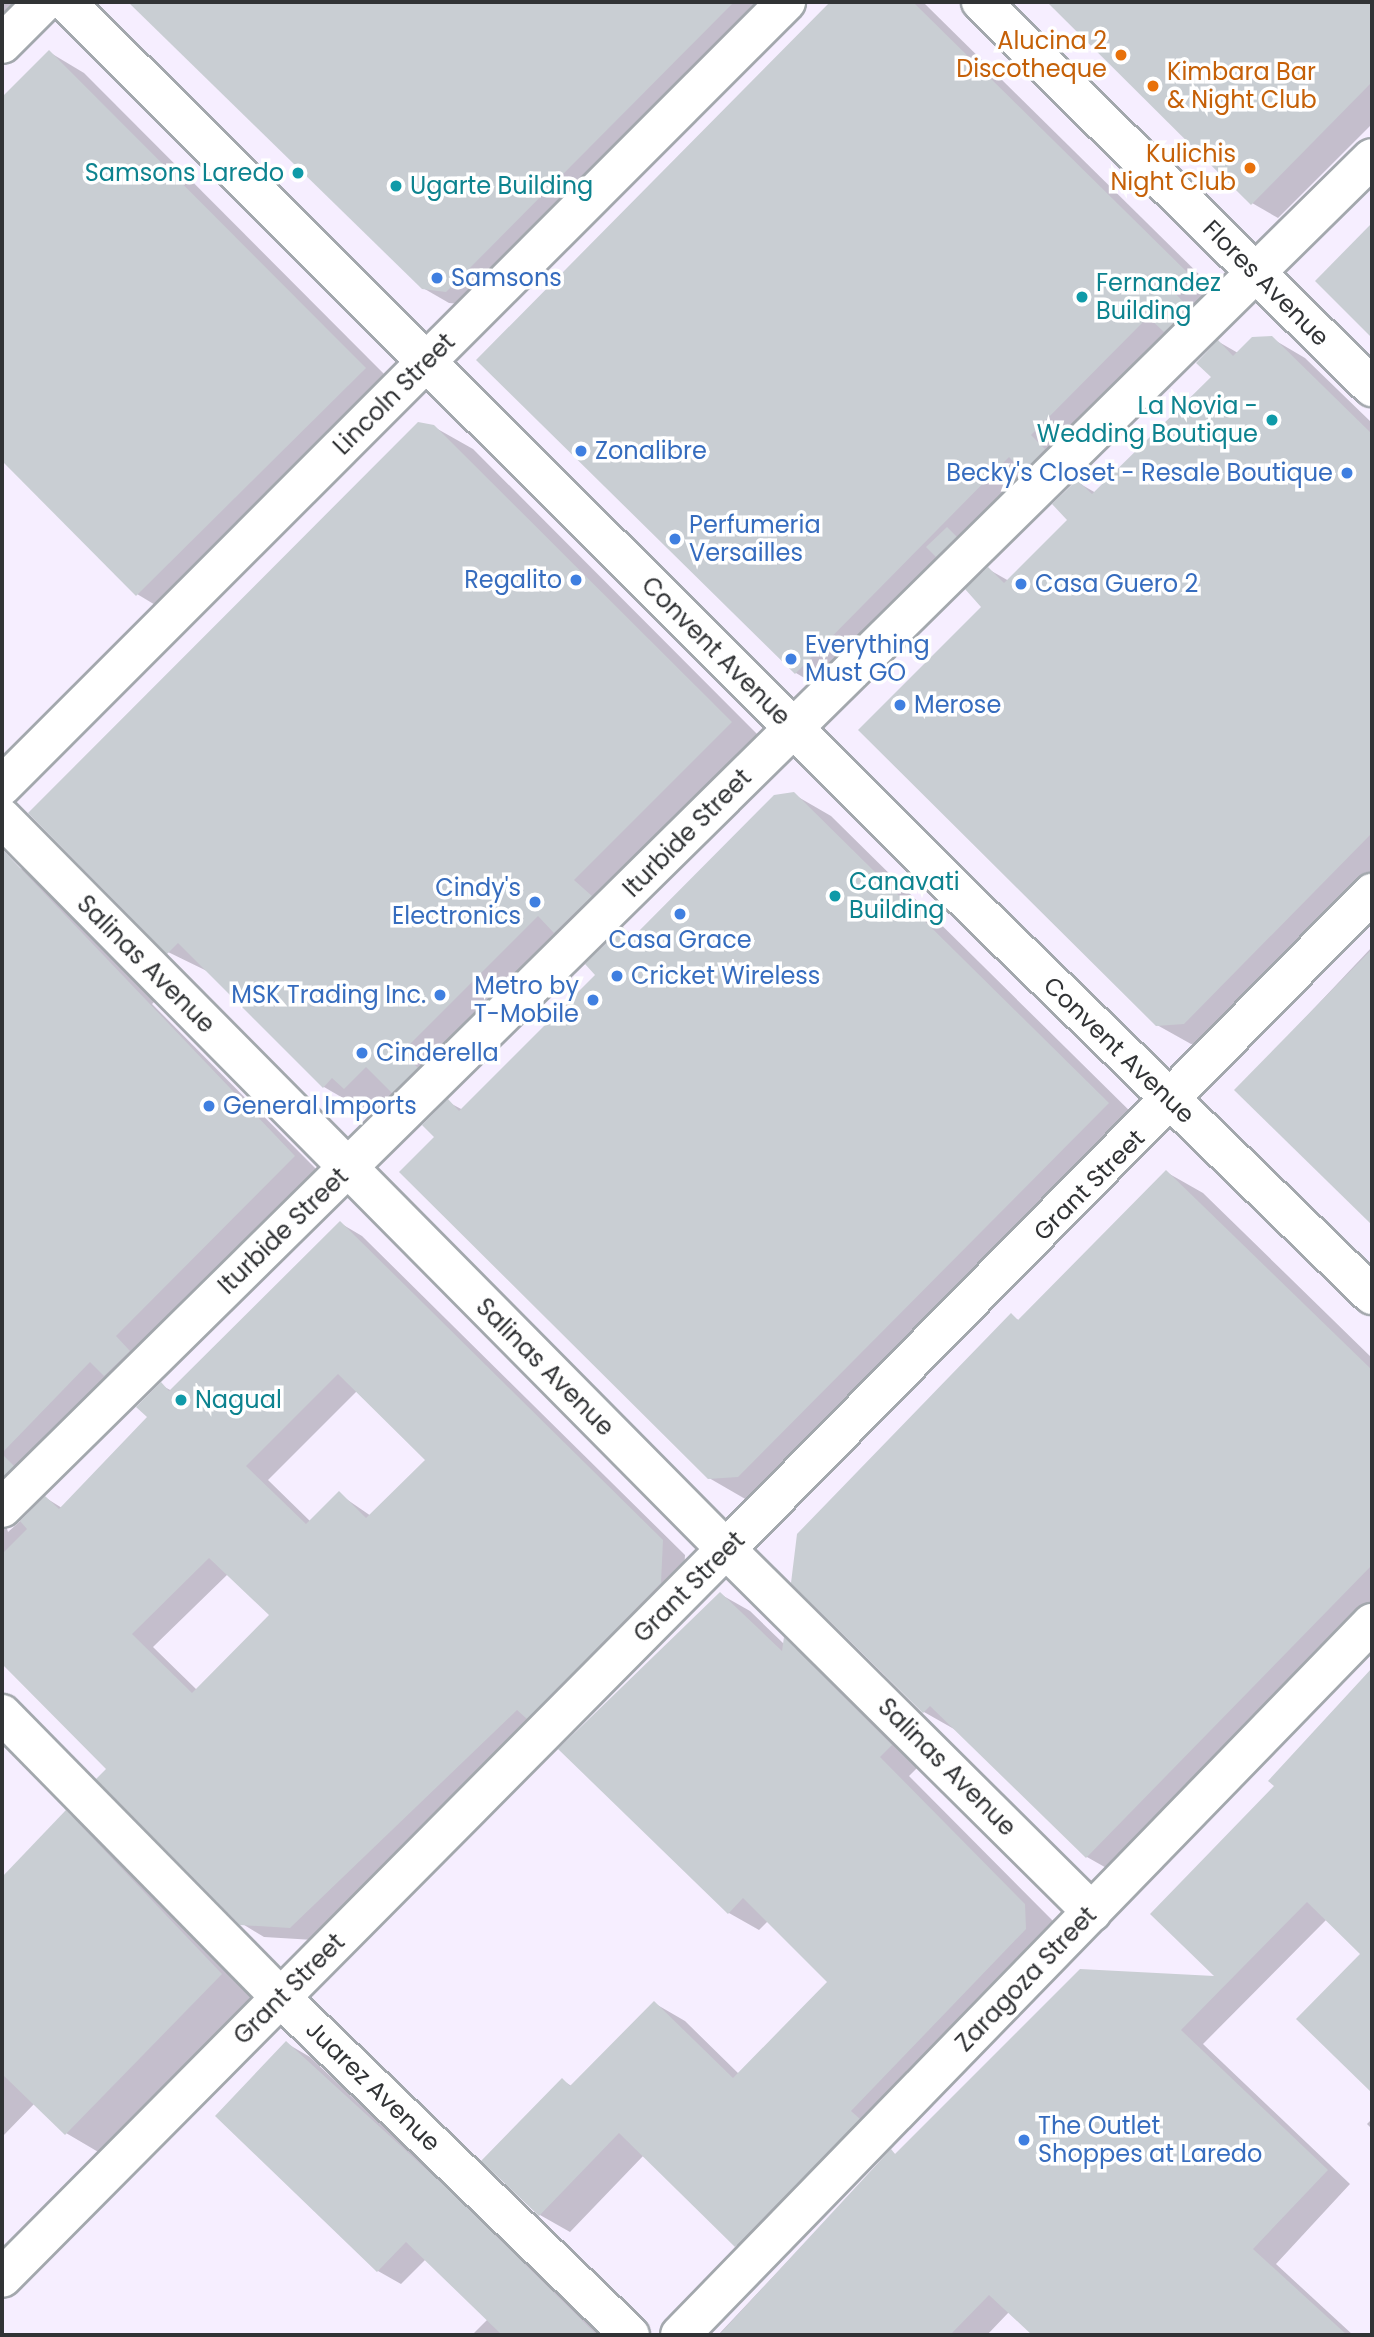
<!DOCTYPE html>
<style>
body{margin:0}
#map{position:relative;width:1374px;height:2337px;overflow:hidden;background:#fafcfe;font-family:Poppins,sans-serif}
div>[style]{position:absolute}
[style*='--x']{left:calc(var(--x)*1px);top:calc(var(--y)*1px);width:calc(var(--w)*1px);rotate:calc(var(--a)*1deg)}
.commercial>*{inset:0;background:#f6eeff}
.shadow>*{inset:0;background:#0003}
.building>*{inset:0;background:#c9ced3}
.roads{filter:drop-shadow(2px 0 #a3a8ad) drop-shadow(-2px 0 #a3a8ad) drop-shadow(0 2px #a3a8ad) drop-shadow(0 -2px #a3a8ad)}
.minor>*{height:38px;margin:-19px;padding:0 19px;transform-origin:19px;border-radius:19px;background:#fff}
.major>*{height:38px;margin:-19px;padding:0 19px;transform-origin:19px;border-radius:19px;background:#fff}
.dots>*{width:19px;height:19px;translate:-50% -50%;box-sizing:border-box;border:4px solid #fff;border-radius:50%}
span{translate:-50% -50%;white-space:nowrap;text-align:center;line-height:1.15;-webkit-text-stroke:7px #fff;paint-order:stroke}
.food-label{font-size:24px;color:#c56008}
.right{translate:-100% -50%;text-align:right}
.left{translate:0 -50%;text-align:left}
.culture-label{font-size:24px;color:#0d838f}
.shop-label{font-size:24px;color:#366cbe}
.street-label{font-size:24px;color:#313335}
.frame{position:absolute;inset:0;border:4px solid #313335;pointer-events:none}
</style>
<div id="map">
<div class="commercial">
<i style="clip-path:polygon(2px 2px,1372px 2px,1372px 2335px,2px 2335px)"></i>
</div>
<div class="shadow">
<i style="clip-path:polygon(2px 2px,23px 2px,2px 34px)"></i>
<i style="clip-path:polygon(134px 2px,772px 2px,472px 305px,449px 303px,423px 288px)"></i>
<i style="clip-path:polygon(832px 2px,923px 2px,1216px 291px,823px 689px,796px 673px,479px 360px)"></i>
<i style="clip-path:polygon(1049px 2px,1372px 2px,1372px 124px,1278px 218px,1252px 203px)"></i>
<i style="clip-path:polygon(49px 52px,84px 73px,399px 389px,172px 615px,137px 594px,2px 459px,2px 100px)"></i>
<i style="clip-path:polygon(1372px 226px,1372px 335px,1317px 281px)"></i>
<i style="clip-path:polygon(1271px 338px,1305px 358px,1372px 423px,1372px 887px,1218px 1042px,1191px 1044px,1157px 1025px,984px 607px,988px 569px,1009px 581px,1070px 520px,1077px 482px,1096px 493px,1213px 377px,1219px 342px,1238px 353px)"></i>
<i style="clip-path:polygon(434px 427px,473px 449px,768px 745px,611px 902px,628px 919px,593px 953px,572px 941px,439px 1075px,454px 1090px,431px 1114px,398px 1095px,382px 1110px,369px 1101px,362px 1109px,324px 1087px,209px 972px,168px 952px)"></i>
<i style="clip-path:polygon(793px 794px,831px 816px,1145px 1126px,776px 1498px,747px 1500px,709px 1478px,436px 1137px,448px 1102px,463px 1110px,598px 975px,623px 929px,636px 936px)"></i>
<i style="clip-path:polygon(evenodd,2px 861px,35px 874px,158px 998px,152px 1004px,317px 1170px,138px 1350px,3px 1515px,8px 1532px,46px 1498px,62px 1508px,149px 1417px,161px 1385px,172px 1391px,340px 1223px,362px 1236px,685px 1555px,683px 1596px,314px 1940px,264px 1937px,241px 1923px,108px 1769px,2px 1662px,2px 861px,357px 1391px,427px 1460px,371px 1516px,339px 1494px,311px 1522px,268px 1480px,357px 1391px,2px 861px,228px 1574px,271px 1615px,197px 1690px,153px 1647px,228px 1574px)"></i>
<i style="clip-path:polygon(1372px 947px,1372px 1222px,1237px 1090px)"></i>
<i style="clip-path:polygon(1166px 1172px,1203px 1193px,1372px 1358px,1372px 1623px,1124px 1878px,1087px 1857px,961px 1733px,924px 1712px,793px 1582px,1011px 1316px,1020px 1321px)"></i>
<i style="clip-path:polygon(720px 1594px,750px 1611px,784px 1644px,814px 1657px,922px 1763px,909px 1776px,1055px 1923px,767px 2263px,736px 2245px,644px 2155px,570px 2232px,540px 2215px,562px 2080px,573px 2087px,654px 2003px,685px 2021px,739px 2074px,829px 1982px,768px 1921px,759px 1930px,729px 1913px)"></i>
<i style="clip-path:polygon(1372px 1672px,1372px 2091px,1298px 2019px,1363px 1953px,1327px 1919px,1203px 2044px,1350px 2184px,1276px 2264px,1353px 2335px,1034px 2335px,1009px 2312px,987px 2335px,718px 2335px,891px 2152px,897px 2155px,1219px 1978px,1277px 1786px,1270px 1781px)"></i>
<i style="clip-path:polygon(66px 1813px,101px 1832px,255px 1995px,100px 2153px,66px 2133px,35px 2103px,2px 2137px,2px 1879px)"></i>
<i style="clip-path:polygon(286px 2043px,310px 2057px,604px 2335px,472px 2335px,488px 2319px,426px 2259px,401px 2284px,378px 2271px)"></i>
<i style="clip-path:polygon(1372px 2119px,1372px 2129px,1367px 2124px)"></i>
</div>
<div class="building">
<i style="clip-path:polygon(128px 2px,734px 2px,446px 292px,422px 289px)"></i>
<i style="clip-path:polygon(830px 2px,913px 2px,1190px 275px,1173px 291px,1189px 308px,1164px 332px,1148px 317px,1031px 435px,1045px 449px,1023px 472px,1009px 457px,795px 674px,476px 360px)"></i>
<i style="clip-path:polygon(1047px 2px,1372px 2px,1372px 82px,1251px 205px)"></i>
<i style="clip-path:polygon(49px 50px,366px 368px,136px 596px,2px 461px,2px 97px)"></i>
<i style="clip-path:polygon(1372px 223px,1372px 338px,1315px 281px)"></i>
<i style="clip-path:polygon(1272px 336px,1372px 434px,1372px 833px,1184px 1024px,1156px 1026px,858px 730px,981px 607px,965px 589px,988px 567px,1004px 583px,1067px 520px,1052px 504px,1077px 480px,1092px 494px,1211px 377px,1196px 363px,1218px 340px,1233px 356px,1252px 337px)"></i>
<i style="clip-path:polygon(418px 422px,434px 425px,732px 722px,574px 880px,592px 896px,554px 933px,538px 916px,402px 1052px,418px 1068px,392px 1093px,366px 1067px,344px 1089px,332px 1078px,323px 1088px,178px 943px,167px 954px,28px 813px)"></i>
<i style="clip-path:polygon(947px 527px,957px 537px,936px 557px,926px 547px)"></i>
<i style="clip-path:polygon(794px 792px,1109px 1103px,738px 1477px,708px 1479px,399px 1172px,434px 1137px,422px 1125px,448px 1099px,459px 1111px,595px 975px,585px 964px,623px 927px,633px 937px,774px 795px)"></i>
<i style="clip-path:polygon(2px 849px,295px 1156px,116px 1336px,130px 1351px,104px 1376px,90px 1362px,2px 1453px)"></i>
<i style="clip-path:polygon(1372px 949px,1372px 1225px,1234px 1090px)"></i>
<i style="clip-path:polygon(1166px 1170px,1372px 1370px,1372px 1565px,1086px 1858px,930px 1706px,923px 1713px,791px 1583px,797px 1534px,1011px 1313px,1018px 1320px)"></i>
<i style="clip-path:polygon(evenodd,340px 1221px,663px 1540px,661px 1583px,527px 1719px,517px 1710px,290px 1928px,240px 1925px,96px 1779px,106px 1769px,2px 1664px,2px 1554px,27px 1529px,20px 1521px,45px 1496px,59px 1509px,147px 1417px,136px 1407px,161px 1382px,169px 1391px,340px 1221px,338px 1374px,425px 1460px,366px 1518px,339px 1491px,306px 1524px,246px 1466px,338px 1374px,340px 1221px,209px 1558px,269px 1615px,192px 1693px,132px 1634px,209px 1558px)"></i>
<i style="clip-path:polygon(2px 1454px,14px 1466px,2px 1478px)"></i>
<i style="clip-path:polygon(720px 1592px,782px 1651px,784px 1637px,892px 1745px,880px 1757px,1025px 1904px,1026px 1929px,851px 2111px,860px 2119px,735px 2247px,619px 2133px,539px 2216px,481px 2161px,562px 2078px,570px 2086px,654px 2001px,733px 2078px,827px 1982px,743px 1898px,728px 1914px,558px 1749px)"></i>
<i style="clip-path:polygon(1372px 1668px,1372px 2093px,1296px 2019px,1360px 1954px,1307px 1902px,1181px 2030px,1328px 2170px,1253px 2249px,1347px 2335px,1032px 2335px,989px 2295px,950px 2335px,719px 2335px,891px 2149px,895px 2154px,1080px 1969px,1214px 1976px,1150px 1914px,1274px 1786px,1268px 1781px)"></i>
<i style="clip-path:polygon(66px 1810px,222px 1974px,65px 2135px,2px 2074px,2px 1877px)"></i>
<i style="clip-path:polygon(286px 2041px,451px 2192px,597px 2335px,502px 2335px,406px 2242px,377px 2272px,215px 2116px)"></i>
</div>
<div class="roads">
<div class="minor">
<i style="--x:981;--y:2;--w:549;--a:44.56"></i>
<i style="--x:2;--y:44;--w:59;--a:-45"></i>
<i style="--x:2;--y:786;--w:1109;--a:-45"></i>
<i style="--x:2;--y:1508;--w:1923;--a:-44.58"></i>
<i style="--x:2;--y:1714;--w:398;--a:45.5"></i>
<i style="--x:281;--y:1998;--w:485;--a:44"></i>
<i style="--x:1092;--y:1912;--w:515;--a:-135.24"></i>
<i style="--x:726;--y:1549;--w:921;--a:-45.44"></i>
<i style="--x:680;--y:2335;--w:993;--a:-45.82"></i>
</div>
<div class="major">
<i style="--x:66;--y:2;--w:1290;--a:44.94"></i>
<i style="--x:979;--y:913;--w:548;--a:44.19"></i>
<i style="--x:2;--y:818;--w:1029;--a:45.28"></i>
<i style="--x:726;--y:1549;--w:1027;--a:134.8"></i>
</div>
</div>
<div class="dots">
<i style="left:1121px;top:55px;background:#e8710a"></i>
<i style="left:1153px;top:86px;background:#e8710a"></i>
<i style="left:1250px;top:168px;background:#e8710a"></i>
<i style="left:298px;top:173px;background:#0f9aa8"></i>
<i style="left:396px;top:186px;background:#0f9aa8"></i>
<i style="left:437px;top:278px;background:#3f7fe0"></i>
<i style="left:1082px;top:297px;background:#0f9aa8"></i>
<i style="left:1272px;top:420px;background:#0f9aa8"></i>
<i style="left:581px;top:451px;background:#3f7fe0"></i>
<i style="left:1347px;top:473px;background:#3f7fe0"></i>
<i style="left:675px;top:539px;background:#3f7fe0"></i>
<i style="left:576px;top:580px;background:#3f7fe0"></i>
<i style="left:1021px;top:584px;background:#3f7fe0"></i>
<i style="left:791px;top:659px;background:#3f7fe0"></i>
<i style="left:900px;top:705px;background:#3f7fe0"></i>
<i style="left:835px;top:896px;background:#0f9aa8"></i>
<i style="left:535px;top:902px;background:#3f7fe0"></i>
<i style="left:680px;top:914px;background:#3f7fe0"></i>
<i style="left:617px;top:976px;background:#3f7fe0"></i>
<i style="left:440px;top:995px;background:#3f7fe0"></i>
<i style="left:593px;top:1000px;background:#3f7fe0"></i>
<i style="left:362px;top:1053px;background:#3f7fe0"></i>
<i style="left:209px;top:1106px;background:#3f7fe0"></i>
<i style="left:181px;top:1400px;background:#0f9aa8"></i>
<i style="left:1024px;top:2140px;background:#3f7fe0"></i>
</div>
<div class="food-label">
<span class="right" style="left:1107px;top:55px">Alucina 2<br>Discotheque</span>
<span class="left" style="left:1167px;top:86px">Kimbara Bar<br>&amp; Night Club</span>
<span class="right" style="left:1236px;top:168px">Kulichis<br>Night Club</span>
</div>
<div class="culture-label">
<span class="right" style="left:284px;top:173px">Samsons Laredo</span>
<span class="left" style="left:410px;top:186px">Ugarte Building</span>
<span class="left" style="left:1096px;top:297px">Fernandez<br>Building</span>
<span class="right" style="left:1258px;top:420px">La Novia -<br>Wedding Boutique</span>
<span class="left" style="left:849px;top:896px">Canavati<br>Building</span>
<span class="left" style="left:195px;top:1400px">Nagual</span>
</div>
<div class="shop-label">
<span class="left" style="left:451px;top:278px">Samsons</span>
<span class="left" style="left:595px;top:451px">Zonalibre</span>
<span class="right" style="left:1333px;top:473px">Becky's Closet - Resale Boutique</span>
<span class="left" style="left:689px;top:539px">Perfumeria<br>Versailles</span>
<span class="right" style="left:562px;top:580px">Regalito</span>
<span class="left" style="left:1035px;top:584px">Casa Guero 2</span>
<span class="left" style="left:805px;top:659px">Everything<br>Must GO</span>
<span class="left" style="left:914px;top:705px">Merose</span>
<span class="right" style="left:521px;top:902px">Cindy's<br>Electronics</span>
<span style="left:680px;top:940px">Casa Grace</span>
<span class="left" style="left:631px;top:976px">Cricket Wireless</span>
<span class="right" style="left:579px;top:1000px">Metro by<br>T-Mobile</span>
<span class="right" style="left:426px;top:995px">MSK Trading Inc.</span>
<span class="left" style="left:376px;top:1053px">Cinderella</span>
<span class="left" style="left:223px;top:1106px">General Imports</span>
<span class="left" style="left:1038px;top:2140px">The Outlet<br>Shoppes at Laredo</span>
</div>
<div class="street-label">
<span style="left:1266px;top:283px;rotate:45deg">Flores Avenue</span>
<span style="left:394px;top:394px;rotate:-45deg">Lincoln Street</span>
<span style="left:716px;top:651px;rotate:45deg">Convent Avenue</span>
<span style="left:687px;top:833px;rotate:-45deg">Iturbide Street</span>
<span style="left:146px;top:964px;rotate:45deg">Salinas Avenue</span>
<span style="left:1119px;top:1050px;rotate:44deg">Convent Avenue</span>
<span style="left:1089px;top:1185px;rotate:-45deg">Grant Street</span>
<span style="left:283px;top:1231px;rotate:-44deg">Iturbide Street</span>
<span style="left:545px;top:1367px;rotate:45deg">Salinas Avenue</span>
<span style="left:689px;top:1587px;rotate:-45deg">Grant Street</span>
<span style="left:947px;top:1767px;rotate:45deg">Salinas Avenue</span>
<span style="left:1026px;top:1979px;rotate:-46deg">Zaragoza Street</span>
<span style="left:289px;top:1989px;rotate:-45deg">Grant Street</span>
<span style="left:373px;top:2086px;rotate:44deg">Juarez Avenue</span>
</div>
<div class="frame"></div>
</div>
